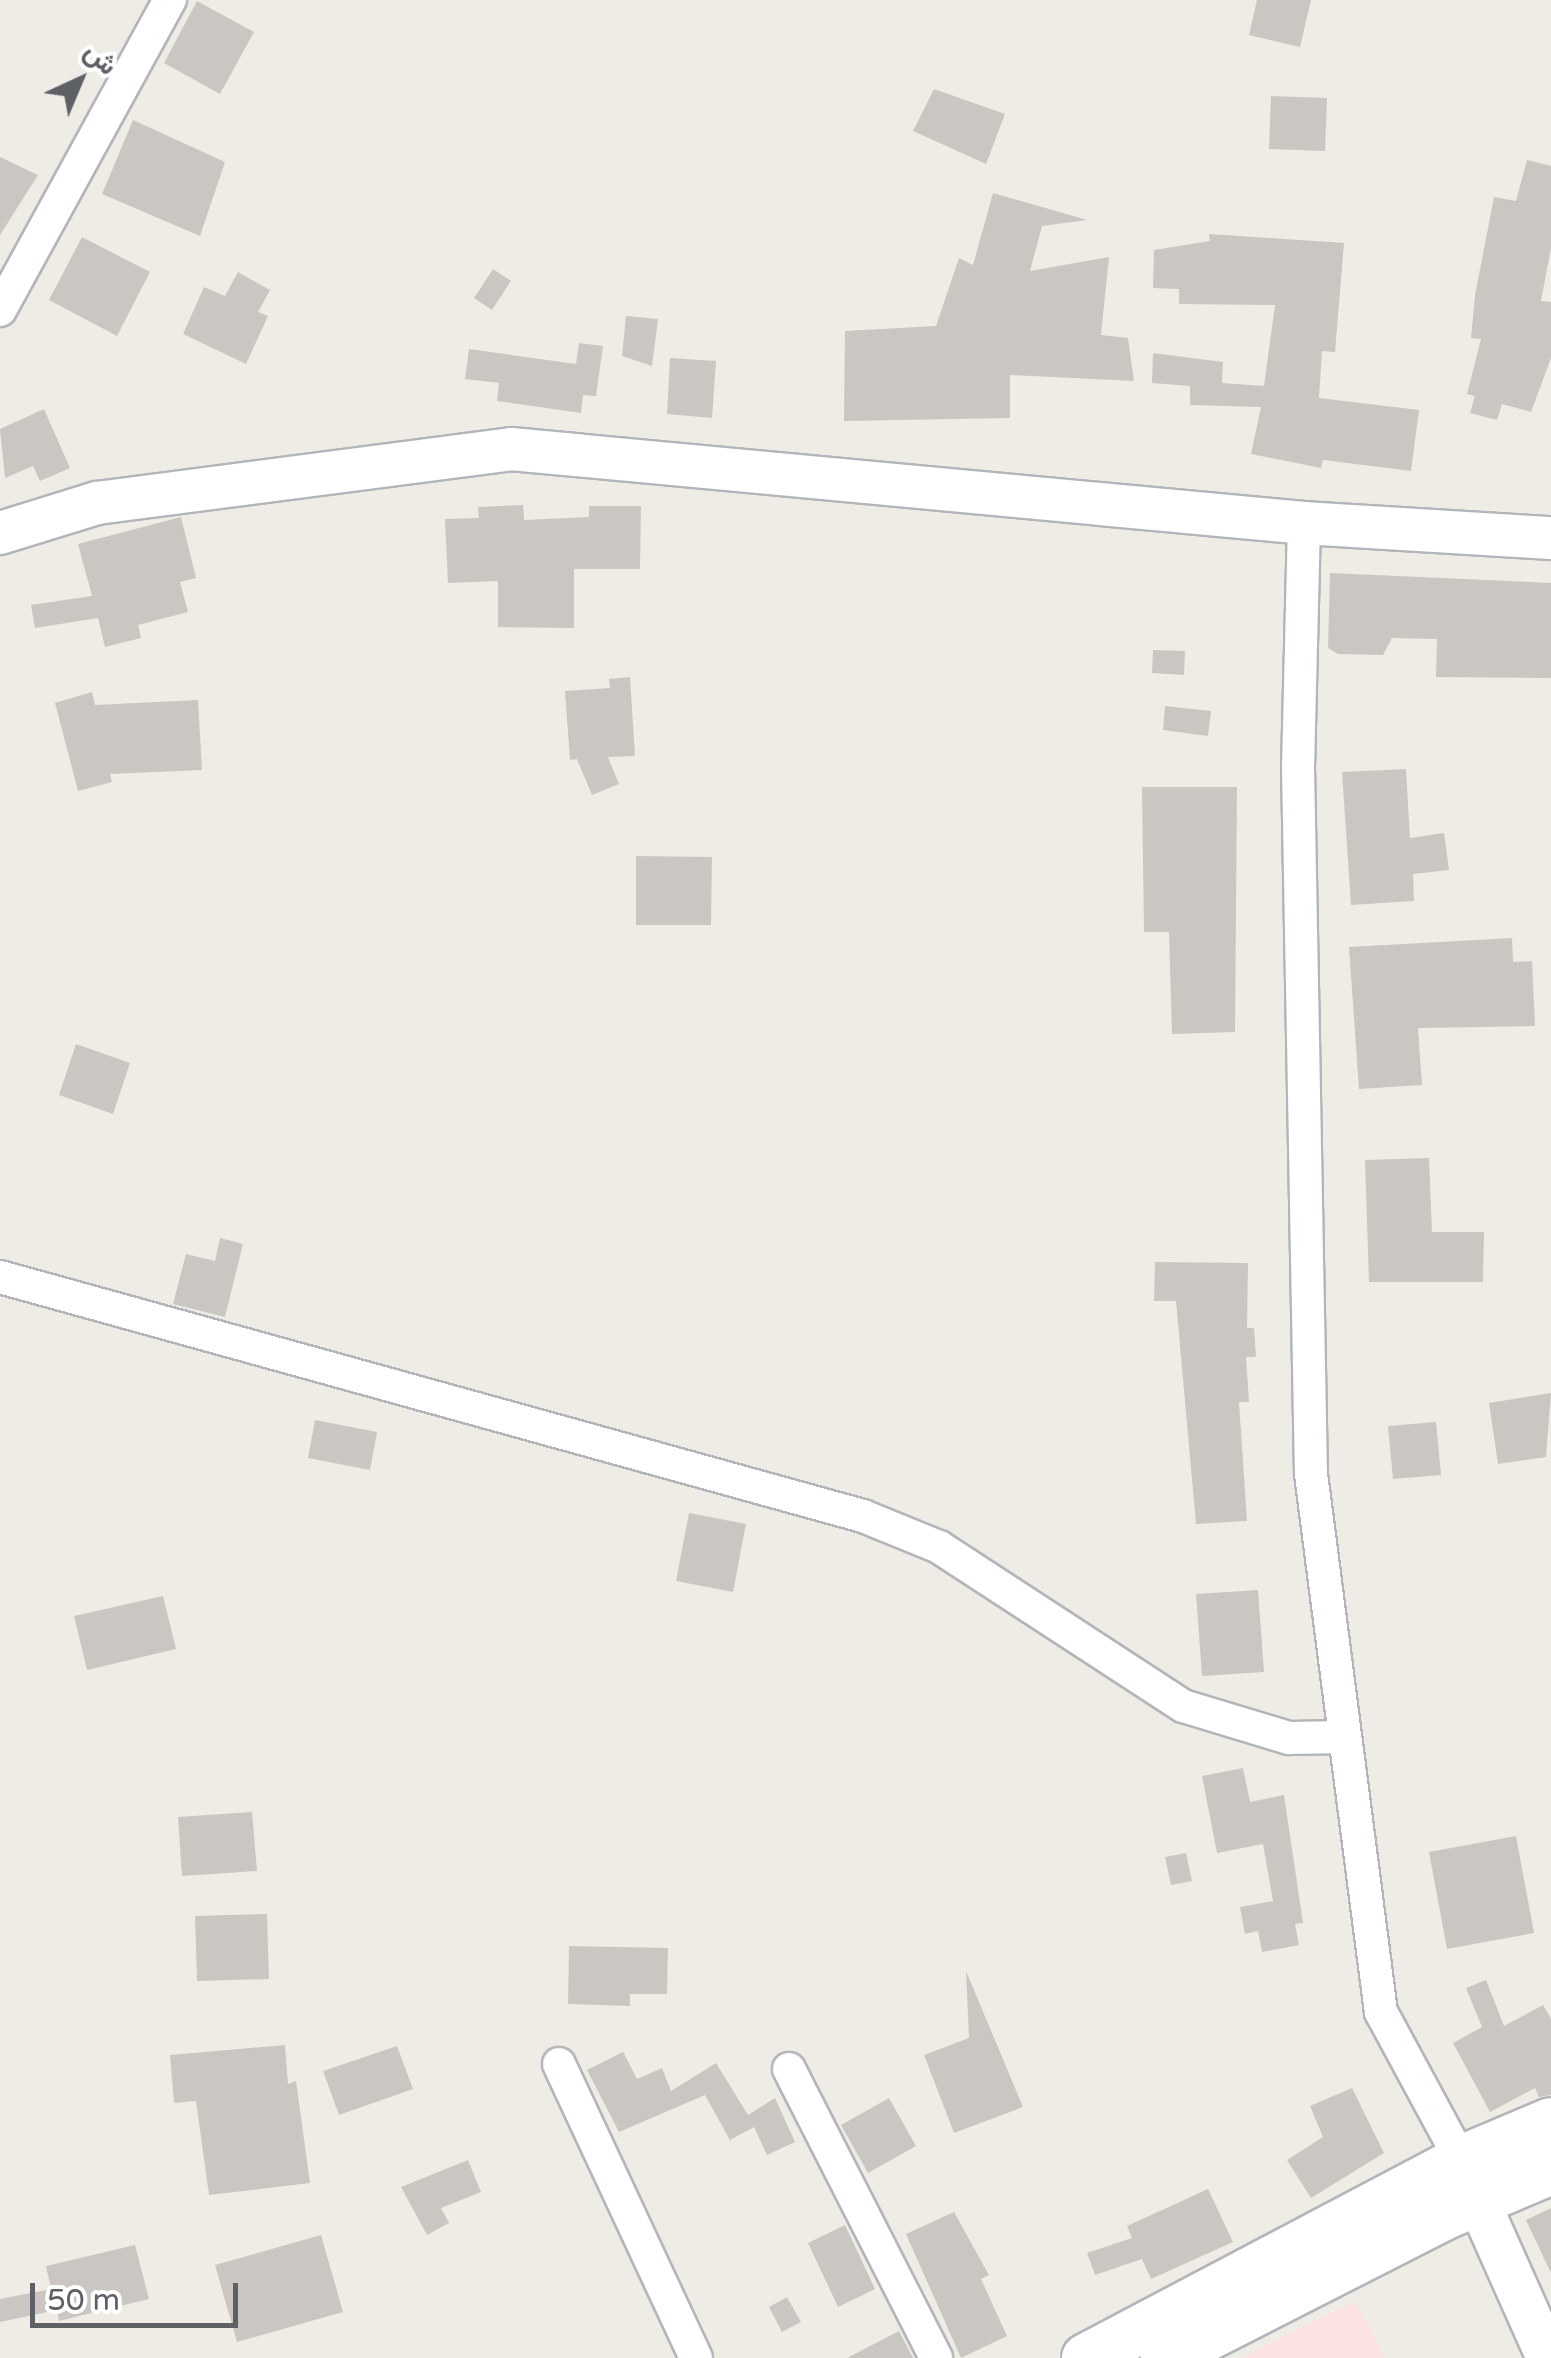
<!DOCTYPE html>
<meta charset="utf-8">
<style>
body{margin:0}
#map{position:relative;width:1551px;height:2358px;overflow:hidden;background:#efece5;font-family:"Varela Round",Vazirmatn,sans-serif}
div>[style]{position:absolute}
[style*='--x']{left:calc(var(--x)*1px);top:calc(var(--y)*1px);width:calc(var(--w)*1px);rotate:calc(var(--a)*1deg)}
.medical>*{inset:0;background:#fce2e2}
.building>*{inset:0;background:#cac7c2}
.roads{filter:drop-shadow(2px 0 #b2b6ba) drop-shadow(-2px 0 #b2b6ba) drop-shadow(0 2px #b2b6ba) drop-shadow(0 -2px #b2b6ba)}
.minor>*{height:32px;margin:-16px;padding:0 16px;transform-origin:16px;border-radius:16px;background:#fff}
.tertiary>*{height:42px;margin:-21px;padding:0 21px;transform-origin:21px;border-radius:21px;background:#fff}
.secondary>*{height:48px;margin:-24px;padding:0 24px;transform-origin:24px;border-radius:24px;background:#fff}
span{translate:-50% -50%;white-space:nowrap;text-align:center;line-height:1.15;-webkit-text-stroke:8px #fff;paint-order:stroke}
.north{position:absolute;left:30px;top:30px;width:100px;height:100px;-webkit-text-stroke:8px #fff;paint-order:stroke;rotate:44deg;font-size:28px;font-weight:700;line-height:40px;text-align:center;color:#5d6166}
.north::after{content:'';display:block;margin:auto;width:35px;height:45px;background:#5d6166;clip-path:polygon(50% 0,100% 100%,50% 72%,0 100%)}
.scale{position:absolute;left:30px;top:2283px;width:208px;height:45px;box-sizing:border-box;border:5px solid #5d6166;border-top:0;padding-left:12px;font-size:30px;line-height:35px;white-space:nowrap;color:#5d6166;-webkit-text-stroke:8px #fff;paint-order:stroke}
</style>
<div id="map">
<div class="medical">
<i style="clip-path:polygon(1356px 2301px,1385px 2358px,1242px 2358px)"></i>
</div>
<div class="building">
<i style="clip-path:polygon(1257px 0,1311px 0,1300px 47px,1249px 35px)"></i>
<i style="clip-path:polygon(197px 1px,254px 32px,220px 94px,164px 63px)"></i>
<i style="clip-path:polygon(934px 89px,1005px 114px,986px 164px,913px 131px)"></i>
<i style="clip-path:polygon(1271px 96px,1327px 98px,1325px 151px,1269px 149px)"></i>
<i style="clip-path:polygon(133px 120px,225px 162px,200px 236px,102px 194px)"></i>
<i style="clip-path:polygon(0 157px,38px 175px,0 235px)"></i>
<i style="clip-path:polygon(1527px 160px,1551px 166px,1551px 248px,1541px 301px,1551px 302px,1551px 358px,1531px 412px,1502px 404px,1497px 420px,1470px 413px,1475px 396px,1467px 394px,1481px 339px,1471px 338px,1475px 295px,1494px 197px,1516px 201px)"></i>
<i style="clip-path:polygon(993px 193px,1087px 220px,1042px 226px,1030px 271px,1109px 257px,1101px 335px,1128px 338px,1134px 381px,1010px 375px,1010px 418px,844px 421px,845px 331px,936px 326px,959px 258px,973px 265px)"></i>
<i style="clip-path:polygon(1209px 234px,1344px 243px,1335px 352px,1322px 351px,1319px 398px,1419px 410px,1411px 471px,1323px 460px,1321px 468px,1251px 454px,1261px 407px,1190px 405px,1190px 386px,1152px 383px,1153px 353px,1223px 362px,1222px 383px,1264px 386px,1275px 305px,1179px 304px,1179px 289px,1153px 288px,1154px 250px,1210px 241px)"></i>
<i style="clip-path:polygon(82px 237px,150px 272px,117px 336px,49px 300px)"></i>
<i style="clip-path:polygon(493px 269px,511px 281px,492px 310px,474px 298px)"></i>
<i style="clip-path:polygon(238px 272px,270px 290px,258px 312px,268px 316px,246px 364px,183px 334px,204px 287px,225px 296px)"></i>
<i style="clip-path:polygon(626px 316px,658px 319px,652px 366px,622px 356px)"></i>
<i style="clip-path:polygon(579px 343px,603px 346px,596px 396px,583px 395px,581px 413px,497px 401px,499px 383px,465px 379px,469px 349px,576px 364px)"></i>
<i style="clip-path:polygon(670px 358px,716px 361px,712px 418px,667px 414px)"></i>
<i style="clip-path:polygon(44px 409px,70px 468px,40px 481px,33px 466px,5px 478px,0 429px)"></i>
<i style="clip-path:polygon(523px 505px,524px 520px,589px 517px,589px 506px,641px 506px,640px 569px,574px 569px,574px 628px,498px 627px,498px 581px,448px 583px,445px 519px,479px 518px,478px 507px)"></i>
<i style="clip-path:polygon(181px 517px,196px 578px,180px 582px,188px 612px,138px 625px,141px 638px,105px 647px,98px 618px,35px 628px,31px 605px,92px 596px,78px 544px)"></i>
<i style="clip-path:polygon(1330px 573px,1551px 583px,1551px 678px,1436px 677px,1437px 639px,1392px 638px,1383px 655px,1338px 654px,1328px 648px)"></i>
<i style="clip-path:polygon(1153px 650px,1185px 651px,1184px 675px,1152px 673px)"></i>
<i style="clip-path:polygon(630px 677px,635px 756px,608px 757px,619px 784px,592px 795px,577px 759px,570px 760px,565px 691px,610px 688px,609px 679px)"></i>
<i style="clip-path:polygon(92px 692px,95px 705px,198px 700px,202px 770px,110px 774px,112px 782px,78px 791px,55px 703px)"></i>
<i style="clip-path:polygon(1165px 706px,1211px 711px,1208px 736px,1163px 730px)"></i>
<i style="clip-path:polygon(1406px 769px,1410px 838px,1444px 833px,1449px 870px,1413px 874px,1414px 901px,1351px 905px,1342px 772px)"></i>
<i style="clip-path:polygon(1142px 787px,1237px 787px,1235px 1032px,1172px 1034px,1169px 932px,1144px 932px)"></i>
<i style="clip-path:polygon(636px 856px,712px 857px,711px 925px,636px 925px)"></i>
<i style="clip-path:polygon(1512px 938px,1513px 962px,1532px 961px,1535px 1026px,1418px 1028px,1422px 1085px,1359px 1089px,1349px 947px)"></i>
<i style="clip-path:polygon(76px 1044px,130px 1063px,113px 1114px,59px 1095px)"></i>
<i style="clip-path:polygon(1429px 1158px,1432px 1232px,1484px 1232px,1483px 1282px,1369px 1282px,1365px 1160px)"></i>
<i style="clip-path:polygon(220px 1238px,243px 1244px,225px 1317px,173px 1304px,186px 1254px,215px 1261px)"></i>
<i style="clip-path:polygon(1155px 1262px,1248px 1263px,1247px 1328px,1254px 1328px,1256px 1357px,1246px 1357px,1249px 1402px,1239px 1402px,1247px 1521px,1196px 1524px,1176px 1301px,1154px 1301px)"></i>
<i style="clip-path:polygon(1551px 1393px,1546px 1457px,1498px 1464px,1489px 1403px)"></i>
<i style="clip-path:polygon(315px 1420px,377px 1432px,370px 1470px,308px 1458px)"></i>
<i style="clip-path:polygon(1436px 1422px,1441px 1475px,1393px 1479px,1388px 1426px)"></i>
<i style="clip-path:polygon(689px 1513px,746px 1524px,733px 1592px,676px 1581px)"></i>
<i style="clip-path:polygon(1258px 1590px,1264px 1672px,1202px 1676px,1196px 1594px)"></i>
<i style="clip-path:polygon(163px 1596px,176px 1649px,87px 1670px,74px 1616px)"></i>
<i style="clip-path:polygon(1243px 1768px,1250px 1802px,1284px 1795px,1303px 1923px,1295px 1924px,1299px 1945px,1262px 1952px,1258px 1931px,1245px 1934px,1240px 1907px,1273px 1901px,1263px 1844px,1217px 1853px,1202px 1776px)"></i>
<i style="clip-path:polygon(252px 1812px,257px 1871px,182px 1876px,178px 1817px)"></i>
<i style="clip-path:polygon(1516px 1836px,1534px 1933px,1447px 1949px,1429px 1852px)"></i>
<i style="clip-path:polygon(1186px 1853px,1192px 1881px,1171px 1885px,1165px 1857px)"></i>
<i style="clip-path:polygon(267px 1914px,269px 1979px,197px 1981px,195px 1916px)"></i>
<i style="clip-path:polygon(569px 1946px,668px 1948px,667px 1994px,630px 1994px,630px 2006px,568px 2004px)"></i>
<i style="clip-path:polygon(966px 1971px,1023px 2107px,954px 2133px,924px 2055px,969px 2038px)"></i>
<i style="clip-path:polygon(1486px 1980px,1504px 2026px,1543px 2005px,1551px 2019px,1551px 2095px,1539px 2097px,1535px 2088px,1490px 2112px,1453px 2043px,1482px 2027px,1466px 1988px)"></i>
<i style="clip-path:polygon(285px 2045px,288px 2084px,296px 2081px,310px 2183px,209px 2195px,196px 2101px,174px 2103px,170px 2055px)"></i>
<i style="clip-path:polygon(397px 2046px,413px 2089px,339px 2115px,323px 2071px)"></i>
<i style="clip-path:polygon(623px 2052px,637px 2079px,662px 2068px,671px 2091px,716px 2063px,748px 2115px,775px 2098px,795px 2142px,767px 2155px,754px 2127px,730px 2140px,705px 2095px,619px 2132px,587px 2070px)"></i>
<i style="clip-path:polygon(1352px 2088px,1384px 2153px,1311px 2198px,1287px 2160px,1323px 2137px,1310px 2106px)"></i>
<i style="clip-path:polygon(889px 2098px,916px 2146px,868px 2173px,841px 2125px)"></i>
<i style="clip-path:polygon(468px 2160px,481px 2192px,441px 2208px,449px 2223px,427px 2235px,401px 2187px)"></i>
<i style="clip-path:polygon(1208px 2189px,1233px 2242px,1151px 2279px,1142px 2259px,1095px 2275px,1087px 2253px,1132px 2238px,1127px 2226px)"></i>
<i style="clip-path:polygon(1551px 2208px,1551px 2273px,1526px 2220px)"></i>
<i style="clip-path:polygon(954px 2212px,989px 2275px,981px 2279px,1007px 2336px,961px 2358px,906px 2234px)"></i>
<i style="clip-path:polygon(845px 2225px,875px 2289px,838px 2307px,808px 2243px)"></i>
<i style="clip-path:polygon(321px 2235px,343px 2312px,237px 2342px,215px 2265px)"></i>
<i style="clip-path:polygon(135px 2245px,149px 2299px,59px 2321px,57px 2310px,0 2322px,0 2299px,51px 2289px,46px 2266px)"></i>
<i style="clip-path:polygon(787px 2297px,801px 2322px,782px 2332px,769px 2307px)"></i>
<i style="clip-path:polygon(899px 2331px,913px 2358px,847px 2358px)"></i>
</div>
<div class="roads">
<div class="minor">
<i style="--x:0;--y:310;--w:354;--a:-61.3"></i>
<i style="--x:1304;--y:523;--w:243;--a:91.4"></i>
<i style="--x:1298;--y:766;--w:708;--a:88.95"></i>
<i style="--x:1311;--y:1474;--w:543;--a:82.59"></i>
<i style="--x:1381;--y:2012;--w:185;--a:61.6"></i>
<i style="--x:0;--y:1277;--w:895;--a:15.48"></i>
<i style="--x:863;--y:1516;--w:82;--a:22.2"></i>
<i style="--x:939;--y:1547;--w:291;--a:33.1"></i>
<i style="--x:1183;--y:1706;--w:111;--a:16.8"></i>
<i style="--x:1289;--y:1738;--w:54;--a:-1.1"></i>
<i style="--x:559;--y:2064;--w:324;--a:65"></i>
<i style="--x:789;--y:2069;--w:324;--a:63"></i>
</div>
<div class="tertiary">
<i style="--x:0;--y:533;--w:102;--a:-17.2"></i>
<i style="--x:97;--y:503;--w:418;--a:-7.4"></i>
<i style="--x:511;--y:449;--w:796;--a:5.33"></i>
<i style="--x:1304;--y:523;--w:247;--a:3.5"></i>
<i style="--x:1479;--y:2203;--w:170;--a:66"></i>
</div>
<div class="secondary">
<i style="--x:1086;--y:2358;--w:426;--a:-27.8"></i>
<i style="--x:1463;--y:2159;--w:95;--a:-22.8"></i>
<i style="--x:1165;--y:2358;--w:318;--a:-27"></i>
<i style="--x:1448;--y:2214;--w:112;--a:-23.1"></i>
</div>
</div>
<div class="north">ش</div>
<div class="scale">50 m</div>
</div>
